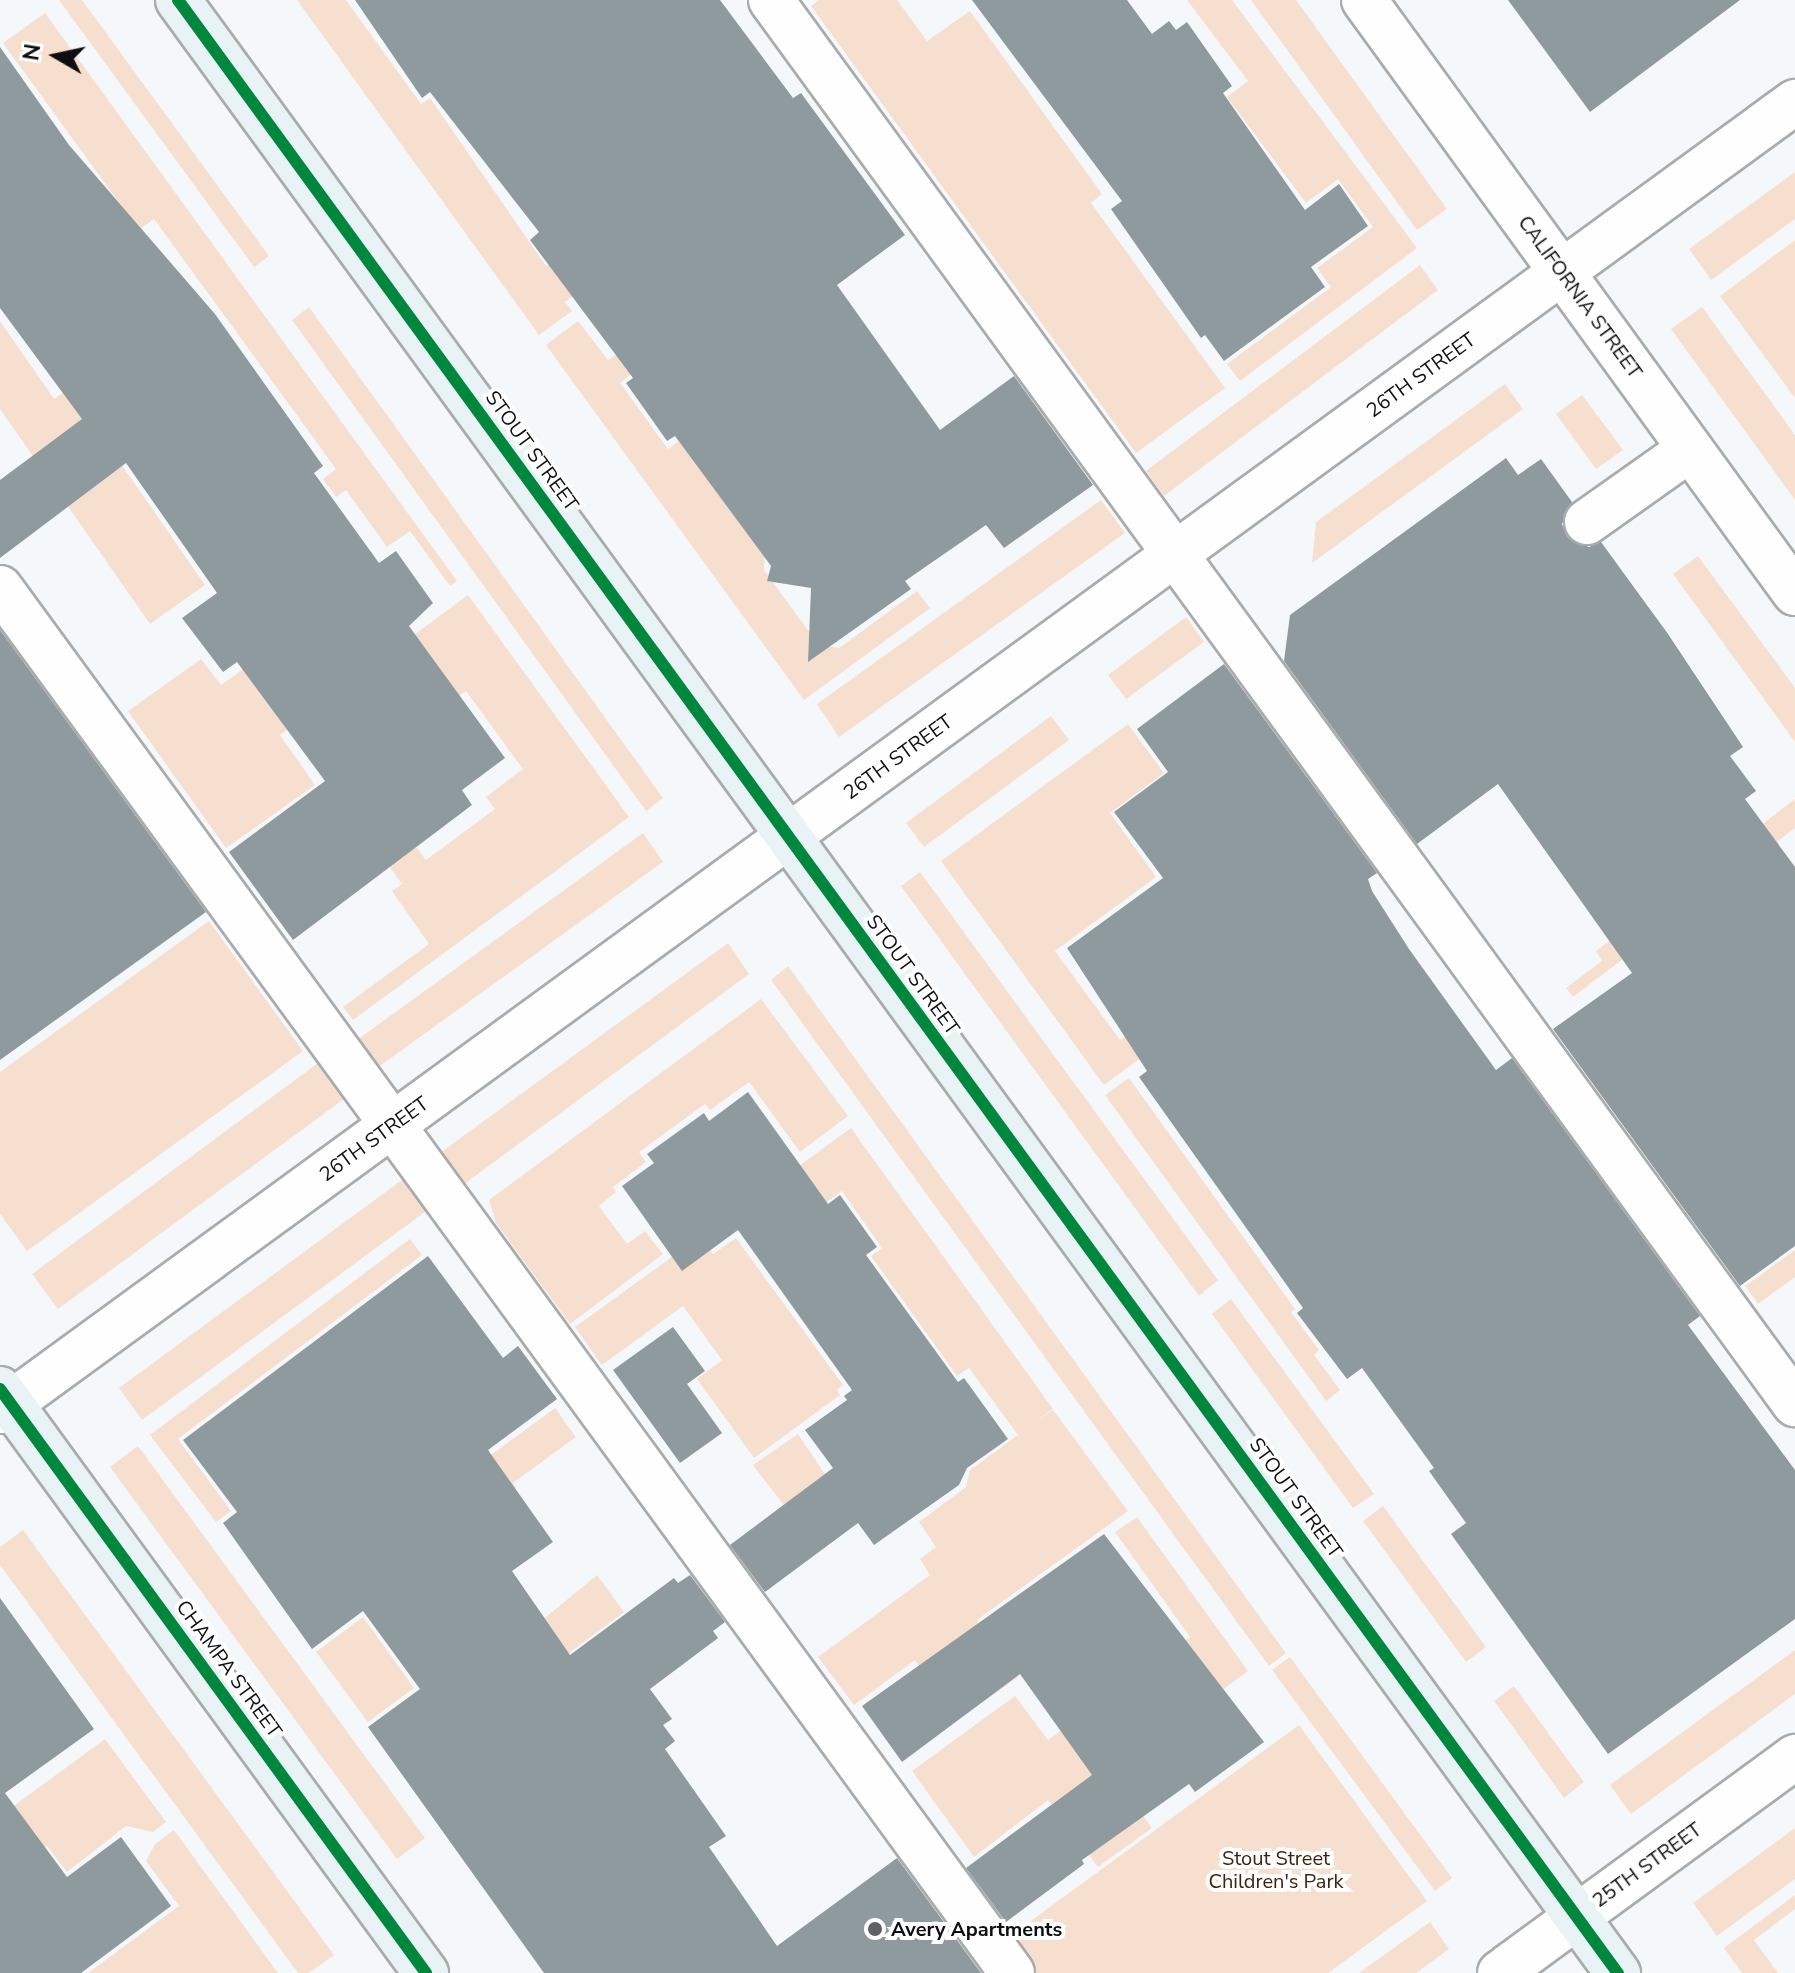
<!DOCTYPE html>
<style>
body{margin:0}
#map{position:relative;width:1795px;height:1973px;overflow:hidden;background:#f5f8fa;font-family:"Nunito Sans",sans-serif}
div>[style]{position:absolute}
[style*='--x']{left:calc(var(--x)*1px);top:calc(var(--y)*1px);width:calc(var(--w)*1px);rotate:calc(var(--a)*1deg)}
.green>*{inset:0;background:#f7dfd0}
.building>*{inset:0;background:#8e9a9e}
.roads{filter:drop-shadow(2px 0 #a9abac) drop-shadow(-2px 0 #a9abac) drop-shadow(0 2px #a9abac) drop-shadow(0 -2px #a9abac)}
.minor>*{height:44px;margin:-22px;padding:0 22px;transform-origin:22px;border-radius:22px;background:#fefefe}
.major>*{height:44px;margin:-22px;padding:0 22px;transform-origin:22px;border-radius:22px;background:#e9f2f4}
.cycleway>*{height:12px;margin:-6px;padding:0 6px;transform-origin:6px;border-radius:6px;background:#00873e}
.dots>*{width:22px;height:22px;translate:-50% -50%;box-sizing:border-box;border:4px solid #fff;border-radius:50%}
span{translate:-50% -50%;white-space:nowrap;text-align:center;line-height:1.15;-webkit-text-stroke:8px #fff;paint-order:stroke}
.street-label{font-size:20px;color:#0d0e0f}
.park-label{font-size:20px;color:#3e220e}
.poi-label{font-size:20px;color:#0d0e0f;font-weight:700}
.left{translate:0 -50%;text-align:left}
.north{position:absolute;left:16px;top:16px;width:80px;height:80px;-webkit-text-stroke:6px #fff;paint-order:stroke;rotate:279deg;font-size:22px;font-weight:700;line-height:32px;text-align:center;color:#0d0e0f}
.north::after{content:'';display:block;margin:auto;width:28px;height:36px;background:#0d0e0f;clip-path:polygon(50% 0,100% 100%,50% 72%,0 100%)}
</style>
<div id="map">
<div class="green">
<i style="clip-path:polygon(59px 0,82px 0,269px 256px,254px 267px)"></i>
<i style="clip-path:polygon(297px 0,346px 0,421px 104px,430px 98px,546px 266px,557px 259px,580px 291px,565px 302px,572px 311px,539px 335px)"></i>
<i style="clip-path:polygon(819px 0,897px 0,927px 41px,970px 11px,1102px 194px,1091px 203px,1225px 388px,1136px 453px,811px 6px)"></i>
<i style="clip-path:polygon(1187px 0,1232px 0,1417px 248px,1240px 381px,1227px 364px,1331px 287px,1317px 268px,1373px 227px,1338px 179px,1306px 203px,1227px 97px,1248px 81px)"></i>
<i style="clip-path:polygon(1251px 0,1296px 0,1447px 209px,1417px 230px)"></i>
<i style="clip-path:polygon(45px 13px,457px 581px,450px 586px,410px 531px,387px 547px,346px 490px,336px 497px,323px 479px,336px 469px,154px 219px,139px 230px,3px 43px)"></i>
<i style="clip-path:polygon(1795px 172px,1795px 219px,1711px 280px,1689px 249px)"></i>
<i style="clip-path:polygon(1795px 240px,1795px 398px,1720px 296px)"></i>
<i style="clip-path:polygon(1420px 265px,1438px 290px,1164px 496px,1146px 471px)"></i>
<i style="clip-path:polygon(309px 307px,663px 798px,646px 811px,292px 320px)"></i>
<i style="clip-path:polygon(1702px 307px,1795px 435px,1795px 500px,1671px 329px)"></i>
<i style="clip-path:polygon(0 321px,54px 399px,69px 389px,205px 585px,150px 624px,0 409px)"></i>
<i style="clip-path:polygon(578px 321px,608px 360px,620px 352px,634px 372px,620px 383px,668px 449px,688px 434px,765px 540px,764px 570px,818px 644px,839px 648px,917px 591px,930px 608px,804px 700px,546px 345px)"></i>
<i style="clip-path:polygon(1505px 384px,1523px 409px,1312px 563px,1316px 522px)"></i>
<i style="clip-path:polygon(1582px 395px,1623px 450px,1596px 469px,1556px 414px)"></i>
<i style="clip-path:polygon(1101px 500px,1125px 533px,839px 737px,817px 704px)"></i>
<i style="clip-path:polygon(1698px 556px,1795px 688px,1795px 742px,1673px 574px)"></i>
<i style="clip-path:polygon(468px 595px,629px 817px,353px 1020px,343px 1007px,429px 944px,392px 891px,402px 884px,389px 866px,416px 847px,426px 860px,495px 809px,486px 797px,523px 769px,466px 691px,421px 723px,338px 691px)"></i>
<i style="clip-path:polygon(1186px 617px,1204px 642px,1126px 699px,1108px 675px)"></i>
<i style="clip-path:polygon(290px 635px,334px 696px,280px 735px,315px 785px,226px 848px,128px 711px,201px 659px,221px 685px)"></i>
<i style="clip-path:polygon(1051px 716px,1069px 740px,924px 847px,906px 823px)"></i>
<i style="clip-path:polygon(1128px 724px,1164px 773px,1110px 813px,1156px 877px,1055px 951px,1120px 1040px,1165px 1007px,1188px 1023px,1104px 1085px,941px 861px)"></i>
<i style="clip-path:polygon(1795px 799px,1795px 828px,1573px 997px,1566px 988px,1602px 961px,1596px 951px)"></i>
<i style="clip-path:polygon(643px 833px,663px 862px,377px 1068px,357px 1040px)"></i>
<i style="clip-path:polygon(920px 872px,1218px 1280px,1199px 1296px,901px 886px)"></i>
<i style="clip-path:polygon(209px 921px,303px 1051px,27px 1251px,0 1214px,0 1072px)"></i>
<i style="clip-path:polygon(728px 943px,749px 974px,463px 1185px,440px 1153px)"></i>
<i style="clip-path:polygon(788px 966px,1286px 1653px,1269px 1666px,771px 980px)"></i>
<i style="clip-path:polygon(761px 999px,848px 1116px,800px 1152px,749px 1082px,710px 1110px,705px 1104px,639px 1152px,646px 1162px,613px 1187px,616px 1192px,599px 1206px,627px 1244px,645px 1231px,663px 1254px,570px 1324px,496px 1223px,489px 1200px)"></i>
<i style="clip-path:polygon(318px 1063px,344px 1099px,58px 1309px,32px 1274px)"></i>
<i style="clip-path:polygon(1129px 1078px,1295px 1309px,1291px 1312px,1319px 1350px,1314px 1355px,1340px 1390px,1326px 1401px,1105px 1095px)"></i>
<i style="clip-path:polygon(851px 1128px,1053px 1409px,1034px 1423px,1053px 1410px,1128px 1511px,977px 1620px,1018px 1677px,958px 1720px,915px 1660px,854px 1705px,818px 1657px,930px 1575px,920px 1559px,936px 1547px,919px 1522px,966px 1487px,970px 1470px,1018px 1435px,969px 1368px,957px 1376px,871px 1256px,882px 1248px,842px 1191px,756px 1252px,766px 1190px)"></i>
<i style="clip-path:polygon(406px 1177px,429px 1209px,142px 1420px,119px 1388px)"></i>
<i style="clip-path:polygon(701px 1236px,713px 1254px,736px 1238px,843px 1385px,837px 1390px,840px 1395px,754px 1458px,697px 1379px,722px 1360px,683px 1306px,602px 1365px,575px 1327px)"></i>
<i style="clip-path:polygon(410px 1239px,422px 1255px,178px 1439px,231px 1511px,216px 1522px,150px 1435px)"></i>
<i style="clip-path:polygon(1795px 1250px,1795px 1277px,1758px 1304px,1745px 1286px)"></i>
<i style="clip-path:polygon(1231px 1299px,1374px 1494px,1353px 1508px,1212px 1314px)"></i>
<i style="clip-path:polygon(555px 1408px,576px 1437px,513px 1483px,516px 1488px,508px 1495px,412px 1513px)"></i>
<i style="clip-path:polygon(798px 1434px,825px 1474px,804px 1490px,819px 1551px,753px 1465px)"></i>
<i style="clip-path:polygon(138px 1446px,425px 1838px,397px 1859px,110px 1467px)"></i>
<i style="clip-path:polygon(1383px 1506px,1486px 1647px,1466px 1662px,1363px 1521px)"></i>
<i style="clip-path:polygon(1137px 1517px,1248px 1671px,1111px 1772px,1152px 1828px,1098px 1867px,1048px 1800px,974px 1857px,912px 1771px,1015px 1696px,1048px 1740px,1190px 1637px,1115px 1532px)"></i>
<i style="clip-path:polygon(23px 1530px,334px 1955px,309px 1973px,298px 1973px,0 1565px,0 1547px)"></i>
<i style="clip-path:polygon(597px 1575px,624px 1612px,534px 1679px,518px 1640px)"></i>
<i style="clip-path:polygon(363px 1617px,414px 1688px,368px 1722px,316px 1652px)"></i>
<i style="clip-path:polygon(1795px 1650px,1795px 1694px,1631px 1814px,1610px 1785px)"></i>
<i style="clip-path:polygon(1290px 1657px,1452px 1878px,1435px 1891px,1272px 1670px)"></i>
<i style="clip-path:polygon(1514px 1686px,1584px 1782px,1564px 1798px,1494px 1701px)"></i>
<i style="clip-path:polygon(1299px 1725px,1427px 1901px,1328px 1973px,1031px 1973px,1006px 1939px)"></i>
<i style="clip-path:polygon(105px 1739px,166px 1822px,153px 1832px,126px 1826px,67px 1872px,47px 1846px,42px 1849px,0 1816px)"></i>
<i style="clip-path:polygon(1795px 1828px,1795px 1879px,1717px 1936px,1693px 1903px)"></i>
<i style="clip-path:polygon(174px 1830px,278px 1973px,88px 1973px,179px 1906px,146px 1861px,155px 1844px)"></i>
<i style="clip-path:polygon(1795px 1895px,1795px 1909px,1754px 1940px,1778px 1973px,1742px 1973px,1724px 1948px)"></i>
<i style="clip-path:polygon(1430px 1922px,1449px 1949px,1416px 1973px,1359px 1973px)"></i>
</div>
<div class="building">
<i style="clip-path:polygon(355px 0,720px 0,793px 98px,801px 93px,905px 235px,837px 285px,940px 430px,1014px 376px,1093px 485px,1004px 548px,986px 525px,905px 581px,911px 589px,808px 662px,811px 588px,767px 581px,771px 566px,675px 436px,667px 441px,626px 383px,633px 378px,530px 240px,539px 232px,430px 92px,422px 98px)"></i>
<i style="clip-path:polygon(972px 0,1127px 0,1152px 34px,1169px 21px,1176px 30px,1187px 22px,1232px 86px,1223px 93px,1305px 210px,1339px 184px,1368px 226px,1311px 267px,1325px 287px,1224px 361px,1205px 335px,1201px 338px,1111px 209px,1122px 201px)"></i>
<i style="clip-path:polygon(1508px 0,1740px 0,1590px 112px)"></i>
<i style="clip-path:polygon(0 47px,69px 145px,215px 314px,323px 466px,314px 473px,379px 563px,396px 551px,433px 603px,409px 626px,505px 758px,462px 790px,472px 805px,293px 940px,229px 852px,325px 781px,237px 662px,223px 672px,182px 618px,217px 593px,126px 463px,0 558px,0 480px,82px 419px,0 308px)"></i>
<i style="clip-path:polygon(1506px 458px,1518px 475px,1541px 459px,1572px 502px,1562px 524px,1567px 537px,1589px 547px,1601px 542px,1668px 634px,1743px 747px,1730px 756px,1756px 791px,1745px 799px,1795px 867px,1795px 1246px,1740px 1286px,1553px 1029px,1632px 973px,1498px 784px,1417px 844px,1284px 661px,1290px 615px)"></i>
<i style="clip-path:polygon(0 630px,206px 912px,0 1060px)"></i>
<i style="clip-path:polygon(1224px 664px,1377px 873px,1368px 879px,1372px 891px,1409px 949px,1496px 1070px,1512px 1058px,1700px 1316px,1688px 1325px,1795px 1470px,1795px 1619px,1608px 1754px,1451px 1534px,1466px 1523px,1429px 1471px,1434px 1468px,1362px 1368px,1347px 1379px,1297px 1313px,1303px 1308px,1139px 1077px,1147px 1071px,1067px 948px,1163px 878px,1114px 812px,1168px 772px,1137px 729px)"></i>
<i style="clip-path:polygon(748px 1092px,828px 1204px,840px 1195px,877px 1247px,866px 1255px,958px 1382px,964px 1378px,1008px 1439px,967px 1468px,959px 1485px,874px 1545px,858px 1523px,765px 1592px,730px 1545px,833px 1468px,805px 1430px,847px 1400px,844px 1396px,852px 1390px,738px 1230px,682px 1271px,622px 1186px,654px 1163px,647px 1154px,704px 1113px,709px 1121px)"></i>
<i style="clip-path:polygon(428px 1256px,503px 1358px,518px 1346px,557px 1399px,488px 1450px,553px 1542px,512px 1571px,570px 1655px,674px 1578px,678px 1583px,690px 1575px,725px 1622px,713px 1631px,718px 1638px,650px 1689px,672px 1719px,663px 1725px,675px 1741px,665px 1749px,726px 1836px,709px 1847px,777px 1946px,897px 1858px,981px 1973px,544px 1973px,368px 1727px,420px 1689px,363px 1611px,312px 1649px,223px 1523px,237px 1512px,183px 1440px)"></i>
<i style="clip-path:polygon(673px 1327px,705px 1371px,687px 1384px,722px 1433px,680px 1463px,613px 1370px)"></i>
<i style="clip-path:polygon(1104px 1534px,1264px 1742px,1195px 1792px,1189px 1784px,1082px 1860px,1084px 1864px,1006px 1922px,966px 1868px,1092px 1775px,1020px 1674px,902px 1762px,862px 1706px)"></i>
<i style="clip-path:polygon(0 1598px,94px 1729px,5px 1793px,67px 1877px,121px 1837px,171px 1906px,81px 1973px,0 1973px)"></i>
</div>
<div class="roads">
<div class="minor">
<i style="--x:771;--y:0;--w:1738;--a:53.9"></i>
<i style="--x:1364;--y:0;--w:733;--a:53.99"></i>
<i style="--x:1587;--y:522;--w:126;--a:-35.3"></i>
<i style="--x:0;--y:588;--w:1715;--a:53.84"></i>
<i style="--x:0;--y:1411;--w:2222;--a:-36.1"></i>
<i style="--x:1500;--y:1973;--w:366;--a:-36.2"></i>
</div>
<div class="major">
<i style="--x:178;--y:0;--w:2443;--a:53.88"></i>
<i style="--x:0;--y:1389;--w:723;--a:53.89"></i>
</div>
</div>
<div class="cycleway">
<i style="--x:178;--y:0;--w:2443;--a:53.88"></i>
<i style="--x:0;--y:1389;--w:723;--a:53.89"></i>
</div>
<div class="dots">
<i style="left:875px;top:1929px;background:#5e6061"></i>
</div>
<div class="street-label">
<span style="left:1580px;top:297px;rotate:54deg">CALIFORNIA STREET</span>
<span style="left:1421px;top:375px;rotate:-36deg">26TH STREET</span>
<span style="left:532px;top:451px;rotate:54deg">STOUT STREET</span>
<span style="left:898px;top:757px;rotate:-36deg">26TH STREET</span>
<span style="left:913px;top:975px;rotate:54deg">STOUT STREET</span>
<span style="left:374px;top:1139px;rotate:-36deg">26TH STREET</span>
<span style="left:1296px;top:1498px;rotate:54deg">STOUT STREET</span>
<span style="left:229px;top:1669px;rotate:54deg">CHAMPA STREET</span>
<span style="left:1647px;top:1865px;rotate:-36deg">25TH STREET</span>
</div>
<div class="park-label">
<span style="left:1276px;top:1870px">Stout Street<br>Children's Park</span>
</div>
<div class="poi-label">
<span class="left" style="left:891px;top:1929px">Avery Apartments</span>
</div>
<div class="north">N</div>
</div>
